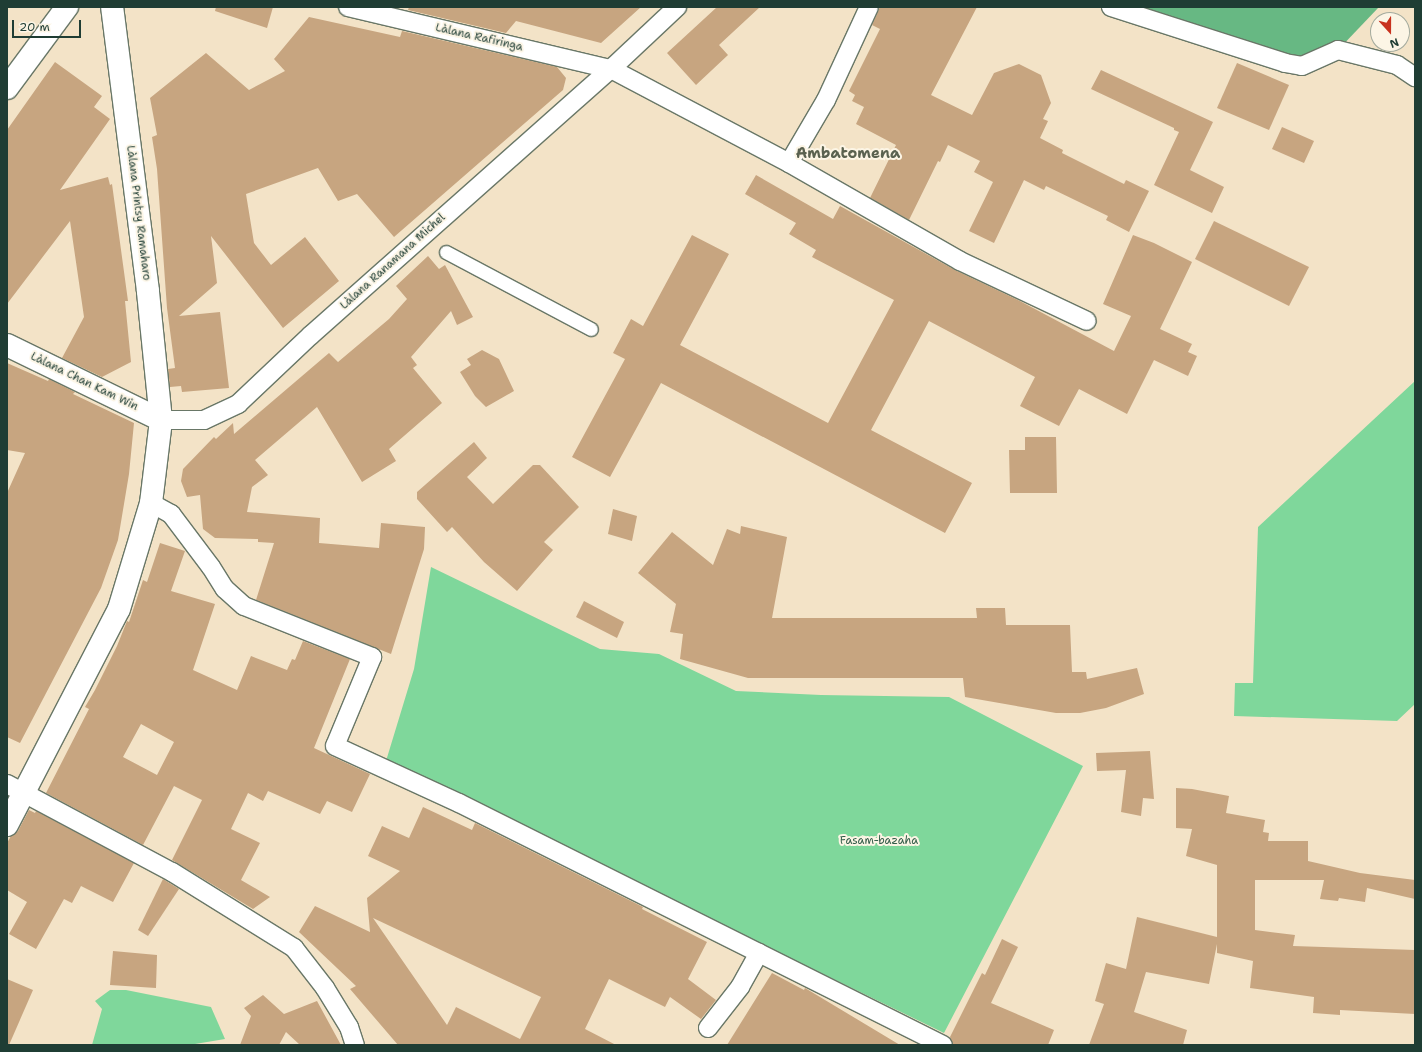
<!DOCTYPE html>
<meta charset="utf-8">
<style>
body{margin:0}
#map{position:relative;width:1422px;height:1052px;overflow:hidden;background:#f3e3c7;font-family:"Shantell Sans",sans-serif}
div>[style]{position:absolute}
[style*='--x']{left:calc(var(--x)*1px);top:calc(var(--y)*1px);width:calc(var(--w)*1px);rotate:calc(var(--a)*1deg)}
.green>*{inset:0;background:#7fd79b}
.forest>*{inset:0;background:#67b883}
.building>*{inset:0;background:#c7a580}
.roads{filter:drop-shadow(1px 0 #697767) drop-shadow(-1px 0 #697767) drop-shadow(0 1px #697767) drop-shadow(0 -1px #697767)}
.pedestrian>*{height:13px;margin:-6.5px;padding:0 6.5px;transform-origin:6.5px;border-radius:6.5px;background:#fff}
.minor>*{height:18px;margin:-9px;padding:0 9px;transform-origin:9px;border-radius:9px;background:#fff}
.tertiary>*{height:22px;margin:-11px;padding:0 11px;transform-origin:11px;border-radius:11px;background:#fff}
span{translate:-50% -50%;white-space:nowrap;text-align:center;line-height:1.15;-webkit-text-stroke:4px #fcf5e5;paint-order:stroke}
.street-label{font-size:11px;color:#1f3d34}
.park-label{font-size:11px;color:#325c49}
.district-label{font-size:15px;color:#5a614f;font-weight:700}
.frame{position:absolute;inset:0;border:8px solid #1f3d34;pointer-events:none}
.north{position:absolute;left:1370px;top:12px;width:40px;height:40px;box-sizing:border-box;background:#fcf5e5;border:1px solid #a4ab9e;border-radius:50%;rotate:159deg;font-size:11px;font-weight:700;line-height:16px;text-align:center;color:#1f3d34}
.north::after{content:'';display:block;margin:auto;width:14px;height:18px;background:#c8321e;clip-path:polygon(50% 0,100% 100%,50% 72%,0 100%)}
.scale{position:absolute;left:12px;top:20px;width:69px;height:18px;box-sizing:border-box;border:2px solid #1f3d34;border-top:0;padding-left:5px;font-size:12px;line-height:14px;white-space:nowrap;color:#1f3d34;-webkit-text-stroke:3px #fcf5e5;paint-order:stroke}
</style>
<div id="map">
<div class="green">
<i style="clip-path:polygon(1415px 381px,1415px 704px,1397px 721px,1234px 716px,1235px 683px,1253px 683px,1258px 527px)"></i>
<i style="clip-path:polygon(431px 567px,600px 649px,659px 654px,736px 691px,821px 695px,949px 697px,1083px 766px,944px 1033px,386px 761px,414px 669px)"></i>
<i style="clip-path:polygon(110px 990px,126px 990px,211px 1007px,225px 1039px,189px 1045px,92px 1045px,102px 1009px,95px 1001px)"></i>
</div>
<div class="forest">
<i style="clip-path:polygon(1111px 7px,1379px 7px,1338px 50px,1302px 66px)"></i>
</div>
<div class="building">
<i style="clip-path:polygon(216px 7px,273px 7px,267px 28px,215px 11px)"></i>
<i style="clip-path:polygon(409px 7px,641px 7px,601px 43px,516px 21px,506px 33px,408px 10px)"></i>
<i style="clip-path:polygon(717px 7px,760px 7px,719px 45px,728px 55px,696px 85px,667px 53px)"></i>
<i style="clip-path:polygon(880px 7px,977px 7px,931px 95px,972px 115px,994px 73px,1019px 64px,1041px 75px,1051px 103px,1043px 119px,1048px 121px,1040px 138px,1063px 150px,1062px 153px,1124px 184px,1126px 180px,1149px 191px,1129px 232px,1106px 220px,1108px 216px,1046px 186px,1044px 190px,1024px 180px,994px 243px,969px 231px,993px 182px,974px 172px,980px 161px,948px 145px,940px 162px,938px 161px,909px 220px,870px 198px,896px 145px,856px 124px,864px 107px,852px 101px,855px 95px,849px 91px,880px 29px,872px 25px)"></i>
<i style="clip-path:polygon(309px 17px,400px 37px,402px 31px,557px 67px,566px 78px,563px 90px,394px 237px,357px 194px,338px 201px,318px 168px,246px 194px,254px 243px,271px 265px,305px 237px,339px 281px,283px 328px,211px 236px,217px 283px,179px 316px,220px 312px,229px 388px,182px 392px,181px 386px,170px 387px,168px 369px,175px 368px,167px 308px,157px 169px,152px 137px,157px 135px,150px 98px,206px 53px,249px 90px,285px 71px,274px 59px)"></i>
<i style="clip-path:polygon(55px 62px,102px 96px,94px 107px,110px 119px,60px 190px,108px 177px,110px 185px,112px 184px,128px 301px,125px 301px,131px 362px,102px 377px,62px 358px,84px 317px,70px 221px,7px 304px,7px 130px)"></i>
<i style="clip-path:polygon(1237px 63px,1289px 85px,1269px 130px,1217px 108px)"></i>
<i style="clip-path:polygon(1101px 70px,1213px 122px,1190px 170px,1224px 187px,1212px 213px,1154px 185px,1179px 132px,1174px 130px,1174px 128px,1091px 89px)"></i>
<i style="clip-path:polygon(1282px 127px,1314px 141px,1304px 163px,1272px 149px)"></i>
<i style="clip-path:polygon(756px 175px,833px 219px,840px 206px,955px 270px,1018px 300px,1114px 351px,1131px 316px,1103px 304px,1133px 235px,1154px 243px,1192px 262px,1160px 329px,1192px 344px,1188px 352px,1197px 356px,1188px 376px,1154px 360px,1127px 414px,1079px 389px,1059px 426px,1020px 406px,1035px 377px,929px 321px,871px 430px,972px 483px,945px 533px,661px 383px,610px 477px,572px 457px,625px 359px,613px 353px,631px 319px,643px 326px,692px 235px,729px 254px,680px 345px,828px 423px,894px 300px,812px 257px,816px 250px,789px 234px,796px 223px,745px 194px)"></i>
<i style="clip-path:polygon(1214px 221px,1309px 267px,1289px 306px,1195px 259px)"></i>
<i style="clip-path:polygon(428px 256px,439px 269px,445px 265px,473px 317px,457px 325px,451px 311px,411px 357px,417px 365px,413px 368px,442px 403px,389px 449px,396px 461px,362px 482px,317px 407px,255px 460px,268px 475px,252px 487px,247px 512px,320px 518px,319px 543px,379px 548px,381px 523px,425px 527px,424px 549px,391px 654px,256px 600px,274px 543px,258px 542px,258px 539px,215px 538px,203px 529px,200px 495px,187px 497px,181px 481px,183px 469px,214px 437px,216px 439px,233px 423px,234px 434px,329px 353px,338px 362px,389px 319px,407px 299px,396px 286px)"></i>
<i style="clip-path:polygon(482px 350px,499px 359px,514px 391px,486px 407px,475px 396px,460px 372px,471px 365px,467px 359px)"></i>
<i style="clip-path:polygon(7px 363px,48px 381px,49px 379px,75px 392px,73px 394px,134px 423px,129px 474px,118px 540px,101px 588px,20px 743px,7px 737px,7px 493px,25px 453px,7px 450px)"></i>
<i style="clip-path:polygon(1025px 437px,1056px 437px,1057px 493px,1010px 493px,1009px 450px,1025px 450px)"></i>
<i style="clip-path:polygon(474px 442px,487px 458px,467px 477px,493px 504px,533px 465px,540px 465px,579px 507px,544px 542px,553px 550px,517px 591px,484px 562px,452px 527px,447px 532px,417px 499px,417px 492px)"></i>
<i style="clip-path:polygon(613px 509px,637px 516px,632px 541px,608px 534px)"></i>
<i style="clip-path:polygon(741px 526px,787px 537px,772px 618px,977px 618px,976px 608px,1005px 608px,1006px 625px,1070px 625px,1072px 672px,1086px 672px,1087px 679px,1137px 668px,1144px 694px,1106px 708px,1080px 713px,1056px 713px,965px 697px,963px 678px,748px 678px,680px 659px,683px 634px,670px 632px,676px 604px,638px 573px,672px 532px,713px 565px,727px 529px,740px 534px)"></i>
<i style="clip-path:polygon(evenodd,160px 543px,185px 551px,171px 591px,215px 604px,193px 670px,237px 690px,251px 656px,287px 670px,292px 659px,295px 660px,303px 641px,350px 659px,314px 748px,370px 774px,352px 812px,327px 801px,320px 814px,268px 791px,263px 801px,248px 793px,231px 829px,260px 843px,241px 880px,270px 897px,253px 909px,172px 860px,202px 800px,174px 786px,143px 845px,46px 793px,89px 709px,85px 707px,95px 690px,117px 646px,127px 621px,129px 622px,143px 580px,147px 582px,160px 543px,141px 724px,174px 742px,157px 775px,123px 757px,141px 724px)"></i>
<i style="clip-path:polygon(584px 601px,624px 622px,617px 638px,576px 617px)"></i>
<i style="clip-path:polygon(1150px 751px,1154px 799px,1143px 798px,1141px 816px,1121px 812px,1126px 770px,1097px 771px,1096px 753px)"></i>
<i style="clip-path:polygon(1176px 788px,1192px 789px,1229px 796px,1226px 813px,1265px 820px,1263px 832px,1269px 833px,1268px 841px,1308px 841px,1308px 861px,1360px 873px,1415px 880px,1415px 899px,1367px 888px,1365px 902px,1339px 898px,1338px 901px,1320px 899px,1324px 880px,1255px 880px,1255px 930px,1295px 935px,1293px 946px,1415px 950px,1415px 1014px,1340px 1010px,1340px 1015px,1313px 1013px,1314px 997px,1250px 988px,1253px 961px,1217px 953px,1217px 944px,1209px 984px,1146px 972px,1134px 1012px,1187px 1030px,1183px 1045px,1089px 1045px,1104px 1004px,1095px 1001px,1106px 963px,1126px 969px,1137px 917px,1217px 937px,1217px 865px,1186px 856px,1192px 829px,1176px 828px)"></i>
<i style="clip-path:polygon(evenodd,423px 807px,472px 830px,475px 823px,643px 907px,642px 909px,707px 942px,688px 979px,716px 1000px,701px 1019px,670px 997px,665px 1007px,609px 979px,585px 1029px,616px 1045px,398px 1045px,350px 989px,356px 986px,299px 932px,315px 906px,370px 932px,367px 898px,400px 871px,368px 856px,382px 826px,409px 838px,423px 807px,373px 918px,541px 997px,520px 1039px,456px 1007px,447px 1025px,373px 918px)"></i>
<i style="clip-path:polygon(29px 810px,35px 813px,36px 811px,134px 863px,113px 902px,81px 886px,72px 903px,64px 899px,36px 949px,9px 934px,27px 902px,7px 890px,7px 843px,11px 836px,18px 831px)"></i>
<i style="clip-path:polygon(163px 879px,179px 889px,148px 936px,138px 930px)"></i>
<i style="clip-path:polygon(1002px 939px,1018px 947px,991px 1003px,1054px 1030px,1048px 1045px,953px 1045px,950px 1037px,982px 973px,985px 975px)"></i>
<i style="clip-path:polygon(113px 951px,157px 955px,156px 988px,110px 985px)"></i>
<i style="clip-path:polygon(772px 973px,804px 990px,805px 988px,900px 1045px,727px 1045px)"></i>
<i style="clip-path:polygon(7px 979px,33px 990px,9px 1045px,7px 1045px)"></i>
<i style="clip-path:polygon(263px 995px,284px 1014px,317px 1001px,341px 1045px,300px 1045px,286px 1032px,279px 1045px,240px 1045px,251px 1016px,244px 1008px)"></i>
</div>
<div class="roads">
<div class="pedestrian">
<i style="--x:446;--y:252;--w:164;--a:28"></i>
</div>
<div class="minor">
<i style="--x:348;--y:7;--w:270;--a:13.3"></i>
<i style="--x:611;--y:69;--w:201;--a:27.8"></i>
<i style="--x:789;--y:163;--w:197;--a:29.8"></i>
<i style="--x:960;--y:261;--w:140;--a:25.3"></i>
<i style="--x:1111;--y:7;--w:183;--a:17.8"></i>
<i style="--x:1285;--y:63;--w:17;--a:10"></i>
<i style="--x:1302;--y:66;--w:39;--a:-24"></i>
<i style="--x:1338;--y:50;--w:61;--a:14.3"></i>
<i style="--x:1397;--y:65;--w:22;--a:34"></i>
<i style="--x:789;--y:163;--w:73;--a:-59.6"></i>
<i style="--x:826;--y:100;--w:102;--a:-65.2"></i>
<i style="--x:161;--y:420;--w:43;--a:0"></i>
<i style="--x:204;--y:420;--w:38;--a:-25"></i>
<i style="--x:238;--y:404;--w:100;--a:-43.4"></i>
<i style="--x:311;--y:335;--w:401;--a:-41.6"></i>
<i style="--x:611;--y:69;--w:91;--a:-43.2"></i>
<i style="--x:151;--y:503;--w:23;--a:29"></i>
<i style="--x:171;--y:514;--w:66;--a:53"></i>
<i style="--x:211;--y:567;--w:26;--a:58"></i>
<i style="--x:225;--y:589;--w:25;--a:42"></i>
<i style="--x:244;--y:606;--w:138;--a:21.7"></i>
<i style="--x:372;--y:657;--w:96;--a:112.6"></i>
<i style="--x:335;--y:746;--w:136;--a:24.7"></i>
<i style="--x:459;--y:803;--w:541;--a:26.57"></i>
<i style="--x:7;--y:784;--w:187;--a:28.1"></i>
<i style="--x:172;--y:872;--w:144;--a:31.9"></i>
<i style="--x:294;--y:948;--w:51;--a:52.2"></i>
<i style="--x:325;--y:988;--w:46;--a:58.4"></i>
<i style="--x:349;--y:1027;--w:19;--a:72"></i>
<i style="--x:708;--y:1028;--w:52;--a:-52"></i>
<i style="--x:740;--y:987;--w:39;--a:-61"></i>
</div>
<div class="tertiary">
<i style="--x:7;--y:88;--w:101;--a:-53.5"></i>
<i style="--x:7;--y:345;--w:171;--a:26"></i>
<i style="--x:7;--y:825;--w:243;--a:-62.6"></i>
<i style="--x:119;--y:609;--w:111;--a:-73.2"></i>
<i style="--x:151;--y:503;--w:84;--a:-83.1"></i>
<i style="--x:161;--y:420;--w:130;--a:-95.8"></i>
<i style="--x:148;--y:291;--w:286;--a:-97.2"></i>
</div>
</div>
<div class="street-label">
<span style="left:479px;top:38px;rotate:13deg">Làlana Rafiringa</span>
<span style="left:138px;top:213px;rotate:83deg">Làlana Printsy Ramaharo</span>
<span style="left:393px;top:262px;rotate:-42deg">Làlana Ranamana Michel</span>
<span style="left:84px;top:382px;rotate:26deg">Làlana Chan Kam Win</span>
</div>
<div class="park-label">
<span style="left:879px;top:841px">Fasam-bazaha</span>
</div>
<div class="district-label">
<span style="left:848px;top:154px">Ambatomena</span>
</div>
<div class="frame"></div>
<div class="north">N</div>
<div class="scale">20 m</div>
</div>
